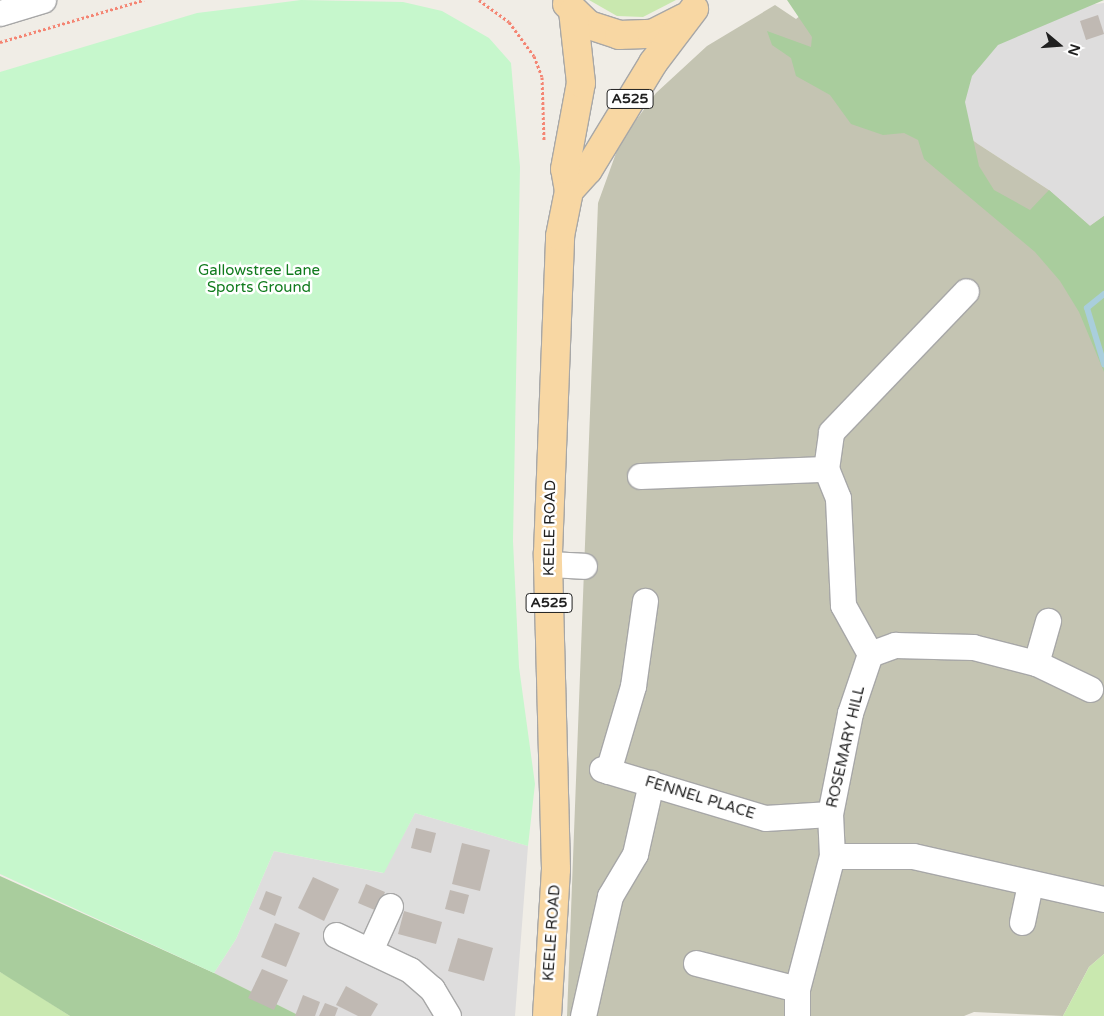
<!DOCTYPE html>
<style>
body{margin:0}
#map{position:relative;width:1104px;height:1016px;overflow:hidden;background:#f0ede6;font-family:"Varela Round",sans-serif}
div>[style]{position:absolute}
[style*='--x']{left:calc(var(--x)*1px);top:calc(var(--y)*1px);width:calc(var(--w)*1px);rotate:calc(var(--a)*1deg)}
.residential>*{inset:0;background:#dedddd}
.construction>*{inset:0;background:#c4c4b2}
.grass>*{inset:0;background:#c9e8af}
.forest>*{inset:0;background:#a9cd9d}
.park>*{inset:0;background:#c6f7cc}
.stream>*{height:6px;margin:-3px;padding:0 3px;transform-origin:3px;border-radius:3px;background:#a9cedc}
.building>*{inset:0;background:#c0b9b3}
.path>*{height:3px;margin-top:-1.5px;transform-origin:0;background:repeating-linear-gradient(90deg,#f48573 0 2.5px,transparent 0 5px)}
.roads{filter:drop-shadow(1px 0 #a7a7a7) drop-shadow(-1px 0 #a7a7a7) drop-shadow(0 1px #a7a7a7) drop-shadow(0 -1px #a7a7a7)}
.minor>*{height:25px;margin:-12.5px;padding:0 12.5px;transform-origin:12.5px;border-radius:12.5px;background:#fff}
.major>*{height:28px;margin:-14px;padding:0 14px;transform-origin:14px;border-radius:14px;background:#f8d7a3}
span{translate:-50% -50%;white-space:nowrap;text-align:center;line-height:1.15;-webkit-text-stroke:5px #fff;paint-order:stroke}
.shield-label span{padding:1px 4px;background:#fff;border:1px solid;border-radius:4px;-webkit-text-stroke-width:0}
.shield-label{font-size:14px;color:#202020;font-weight:700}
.park-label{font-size:15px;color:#107b1d}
.street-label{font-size:15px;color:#202020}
.north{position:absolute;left:1034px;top:20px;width:50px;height:50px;-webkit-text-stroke:4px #fff;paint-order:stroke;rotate:108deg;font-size:14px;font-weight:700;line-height:20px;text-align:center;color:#202020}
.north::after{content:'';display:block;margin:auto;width:18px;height:22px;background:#202020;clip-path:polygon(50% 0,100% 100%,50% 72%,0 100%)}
</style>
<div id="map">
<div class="residential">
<i style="clip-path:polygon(1104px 3px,1104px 216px,1090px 226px,1049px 190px,978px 144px,828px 34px)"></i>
<i style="clip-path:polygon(415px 813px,528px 846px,515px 1016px,300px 1016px,214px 973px,236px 939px,274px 851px,383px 873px)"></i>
</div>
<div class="construction">
<i style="clip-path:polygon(775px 5px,796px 19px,801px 15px,978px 144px,1049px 190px,1090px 226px,1104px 216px,1104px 954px,1089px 967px,1063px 1016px,974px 1012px,964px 1016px,567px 1016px,598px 203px,620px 142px,656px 93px,707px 46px)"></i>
</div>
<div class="grass">
<i style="clip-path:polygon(589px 0,676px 0,643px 17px,617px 16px)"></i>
<i style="clip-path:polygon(1104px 954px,1104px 1016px,1063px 1016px,1089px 967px)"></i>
<i style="clip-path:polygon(0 972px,11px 978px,70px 1016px,0 1016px)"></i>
</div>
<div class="forest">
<i style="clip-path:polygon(787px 0,1104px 0,998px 45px,972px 76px,965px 102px,979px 166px,994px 190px,1030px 210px,1049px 190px,1090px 226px,1104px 216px,1104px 372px,1079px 312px,1060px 281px,1035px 252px,924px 159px,918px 140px,904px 133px,883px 135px,851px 124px,830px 95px,796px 76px,791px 58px,772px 45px,767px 31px,811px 47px,812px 37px)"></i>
<i style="clip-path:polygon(0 876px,214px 973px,300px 1016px,70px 1016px,0 972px)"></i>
</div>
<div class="park">
<i style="clip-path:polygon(301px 0,403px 2px,442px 11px,489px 38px,511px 63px,520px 167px,513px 541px,519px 667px,535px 784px,528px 846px,415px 813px,384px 873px,274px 851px,236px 939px,214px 973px,0 874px,0 72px,197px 13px)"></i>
</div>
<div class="stream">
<i style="--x:1104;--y:294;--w:22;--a:141"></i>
<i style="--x:1087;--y:308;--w:59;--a:73.1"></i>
</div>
<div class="building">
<i style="clip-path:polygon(1098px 15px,1104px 34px,1086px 40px,1080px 21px)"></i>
<i style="clip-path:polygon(416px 828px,436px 833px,431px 853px,411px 848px)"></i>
<i style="clip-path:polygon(462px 843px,490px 850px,480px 891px,452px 884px)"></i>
<i style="clip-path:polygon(313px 877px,339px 889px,324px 921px,298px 908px)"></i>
<i style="clip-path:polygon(366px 884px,385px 892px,377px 911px,358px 903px)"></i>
<i style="clip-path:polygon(450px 890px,469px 895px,464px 914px,445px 909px)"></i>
<i style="clip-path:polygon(266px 891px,282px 897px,275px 916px,259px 909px)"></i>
<i style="clip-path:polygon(404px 911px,442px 922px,436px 944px,398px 934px)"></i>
<i style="clip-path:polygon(275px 923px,300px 933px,286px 967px,261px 957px)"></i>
<i style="clip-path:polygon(458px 938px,493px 948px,484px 981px,448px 971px)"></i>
<i style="clip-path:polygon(262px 969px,288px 980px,274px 1010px,248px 998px)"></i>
<i style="clip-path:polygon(346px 986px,378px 1004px,371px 1016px,358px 1016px,336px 1005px)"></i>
<i style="clip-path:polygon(303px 995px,320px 1002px,315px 1016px,295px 1016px)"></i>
<i style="clip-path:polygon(325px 1003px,338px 1008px,335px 1016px,319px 1016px)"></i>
</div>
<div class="path">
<i style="--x:479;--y:0;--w:37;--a:36"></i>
<i style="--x:509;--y:22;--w:42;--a:53.7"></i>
<i style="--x:534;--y:56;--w:22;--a:69"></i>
<i style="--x:542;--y:77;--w:63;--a:88.2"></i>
<i style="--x:0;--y:42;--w:150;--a:-16.3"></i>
</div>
<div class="roads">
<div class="minor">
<i style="--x:0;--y:13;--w:45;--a:-16.8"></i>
<i style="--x:640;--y:476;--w:186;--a:-2.2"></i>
<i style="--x:548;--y:564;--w:36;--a:3"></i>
<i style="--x:870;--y:654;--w:56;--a:-118.9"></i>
<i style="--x:843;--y:605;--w:107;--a:-92.7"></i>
<i style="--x:838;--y:498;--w:31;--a:-112"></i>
<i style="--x:826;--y:469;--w:37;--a:-82"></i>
<i style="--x:831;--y:432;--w:195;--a:-46.2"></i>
<i style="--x:870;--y:654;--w:27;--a:-20"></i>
<i style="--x:895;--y:645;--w:78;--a:1.5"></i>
<i style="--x:973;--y:647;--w:65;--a:14.3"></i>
<i style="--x:1036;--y:663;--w:60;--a:25.7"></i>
<i style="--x:1036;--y:663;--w:44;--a:-74.1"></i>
<i style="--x:602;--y:769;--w:170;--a:16.7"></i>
<i style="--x:765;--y:818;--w:65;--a:-3.5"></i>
<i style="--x:608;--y:771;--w:89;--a:-73.6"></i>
<i style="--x:633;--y:686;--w:86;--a:-82"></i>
<i style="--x:832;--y:856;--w:81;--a:0"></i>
<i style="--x:913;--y:856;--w:196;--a:12.7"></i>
<i style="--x:1022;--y:922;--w:40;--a:-78"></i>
<i style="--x:336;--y:935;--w:82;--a:25.3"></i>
<i style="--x:410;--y:970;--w:29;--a:41"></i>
<i style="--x:432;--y:989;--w:31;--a:59"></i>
<i style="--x:371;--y:948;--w:46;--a:-65.7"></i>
<i style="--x:696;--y:963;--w:104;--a:14.4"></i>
<i style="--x:583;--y:1016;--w:123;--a:-77.3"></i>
<i style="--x:610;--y:896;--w:49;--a:-59.2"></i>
<i style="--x:635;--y:854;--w:73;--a:-77.3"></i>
<i style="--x:797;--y:1016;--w:27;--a:-90"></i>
<i style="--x:797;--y:989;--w:138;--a:-75.3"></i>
<i style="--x:832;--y:856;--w:42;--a:-92.7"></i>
<i style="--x:830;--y:814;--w:103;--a:-78.8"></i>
<i style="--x:850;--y:713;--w:62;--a:-71.3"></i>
</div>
<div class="major">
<i style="--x:567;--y:4;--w:30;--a:44"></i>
<i style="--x:589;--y:25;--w:32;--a:18"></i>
<i style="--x:619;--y:35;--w:33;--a:-2"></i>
<i style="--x:652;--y:34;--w:36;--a:-27"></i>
<i style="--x:569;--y:191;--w:28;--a:-48"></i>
<i style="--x:588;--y:170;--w:125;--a:-58.7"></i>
<i style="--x:653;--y:63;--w:68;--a:-52.8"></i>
<i style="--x:547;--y:1016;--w:147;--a:-86.5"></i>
<i style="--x:556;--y:869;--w:316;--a:-91.5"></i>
<i style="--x:548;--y:553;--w:317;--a:-87.8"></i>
<i style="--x:560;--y:236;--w:46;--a:-78.7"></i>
<i style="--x:569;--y:191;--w:22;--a:-100"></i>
<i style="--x:565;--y:169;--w:87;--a:-79.5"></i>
<i style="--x:581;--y:83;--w:72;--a:-96.3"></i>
</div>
</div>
<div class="shield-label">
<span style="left:630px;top:99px">A525</span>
<span style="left:549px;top:603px">A525</span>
</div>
<div class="park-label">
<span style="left:259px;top:279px">Gallowstree Lane<br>Sports Ground</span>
</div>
<div class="street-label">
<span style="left:550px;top:528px;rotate:-89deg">KEELE ROAD</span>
<span style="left:846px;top:747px;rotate:-77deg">ROSEMARY HILL</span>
<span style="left:700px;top:798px;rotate:17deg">FENNEL PLACE</span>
<span style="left:552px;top:933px;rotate:-86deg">KEELE ROAD</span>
</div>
<div class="north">N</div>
</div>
